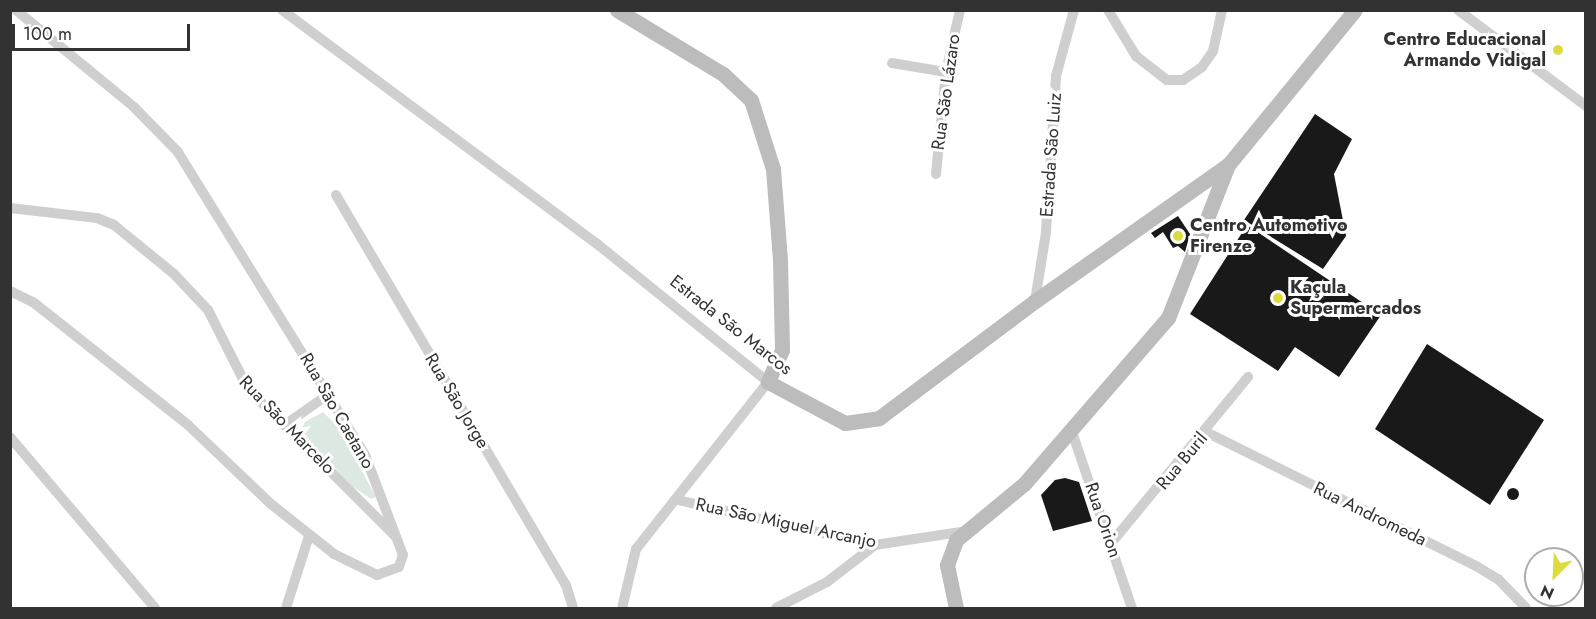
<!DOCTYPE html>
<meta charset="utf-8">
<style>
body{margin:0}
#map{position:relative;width:1596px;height:619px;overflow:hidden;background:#fff;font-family:Jost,sans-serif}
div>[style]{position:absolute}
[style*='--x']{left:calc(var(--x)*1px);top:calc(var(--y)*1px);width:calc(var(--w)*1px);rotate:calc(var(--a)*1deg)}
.green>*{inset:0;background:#dce9e2}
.building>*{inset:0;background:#191919}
.round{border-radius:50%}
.street>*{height:10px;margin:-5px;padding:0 5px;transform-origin:5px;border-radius:5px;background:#cfcfcf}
.secondary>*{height:15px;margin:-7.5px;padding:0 7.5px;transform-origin:7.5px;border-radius:7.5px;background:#bcbcbc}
.dots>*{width:16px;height:16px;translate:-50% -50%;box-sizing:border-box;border:3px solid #fff;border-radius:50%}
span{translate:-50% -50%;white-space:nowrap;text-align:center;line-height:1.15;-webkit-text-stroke:6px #fff;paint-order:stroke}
.poi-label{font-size:18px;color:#323232;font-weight:700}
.right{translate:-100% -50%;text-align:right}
.left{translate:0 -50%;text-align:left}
.street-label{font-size:18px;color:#323232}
.frame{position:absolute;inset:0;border:12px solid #323232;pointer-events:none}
.north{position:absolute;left:1524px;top:547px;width:60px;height:60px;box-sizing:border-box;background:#fff;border:2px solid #adadad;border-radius:50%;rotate:204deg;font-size:16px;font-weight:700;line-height:24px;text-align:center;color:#323232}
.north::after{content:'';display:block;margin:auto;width:21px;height:27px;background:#dedb40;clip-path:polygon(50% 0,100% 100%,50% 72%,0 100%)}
.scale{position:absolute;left:12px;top:24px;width:178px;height:27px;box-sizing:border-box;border:3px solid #323232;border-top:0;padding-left:8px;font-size:18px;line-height:21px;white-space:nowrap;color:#323232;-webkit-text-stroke:4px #fff;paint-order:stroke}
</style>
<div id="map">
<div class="green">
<i style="clip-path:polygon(323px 412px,337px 426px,376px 497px,371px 499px,352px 486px,311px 443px,302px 429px,305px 422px)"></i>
</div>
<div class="building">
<i style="clip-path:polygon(1315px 114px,1352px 139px,1334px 174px,1346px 236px,1323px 269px,1244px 220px)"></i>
<i style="clip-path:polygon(1178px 216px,1190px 234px,1185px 252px,1178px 246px,1173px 248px,1163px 232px,1155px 238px,1151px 233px)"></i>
<i style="clip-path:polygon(1247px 225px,1381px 315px,1339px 377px,1295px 347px,1278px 371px,1190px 314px)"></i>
<i style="clip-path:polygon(1427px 344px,1544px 420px,1490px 505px,1375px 429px)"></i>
<i style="clip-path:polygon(1065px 478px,1079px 482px,1092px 521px,1053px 531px,1041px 495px,1055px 480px)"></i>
<i class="round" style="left:1507px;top:488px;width:12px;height:12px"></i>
</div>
<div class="street">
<i style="--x:282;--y:10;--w:391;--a:36.6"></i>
<i style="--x:596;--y:243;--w:221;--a:38.9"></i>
<i style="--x:768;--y:382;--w:213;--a:128.3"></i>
<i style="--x:636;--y:549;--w:61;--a:103.3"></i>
<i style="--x:1108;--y:10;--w:54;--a:58.7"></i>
<i style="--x:1136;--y:56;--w:39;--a:38"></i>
<i style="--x:1167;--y:80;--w:16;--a:0"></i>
<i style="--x:1183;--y:80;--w:23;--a:-34"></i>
<i style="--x:1202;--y:67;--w:19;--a:-55"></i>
<i style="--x:1213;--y:51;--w:42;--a:-77.6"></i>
<i style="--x:1458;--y:10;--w:160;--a:36.9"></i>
<i style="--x:892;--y:63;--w:55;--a:9.5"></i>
<i style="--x:936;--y:174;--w:102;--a:-84.4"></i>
<i style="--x:946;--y:72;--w:64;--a:-77.3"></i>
<i style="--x:336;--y:195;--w:453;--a:59.5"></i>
<i style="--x:566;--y:585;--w:24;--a:73"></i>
<i style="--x:10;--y:208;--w:88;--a:6.6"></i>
<i style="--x:97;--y:218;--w:18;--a:22"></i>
<i style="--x:114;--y:225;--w:77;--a:39.2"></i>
<i style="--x:174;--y:274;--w:50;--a:46.6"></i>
<i style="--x:208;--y:310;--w:89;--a:63.1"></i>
<i style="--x:248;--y:389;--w:209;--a:45"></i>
<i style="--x:10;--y:291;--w:25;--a:26"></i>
<i style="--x:33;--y:302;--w:198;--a:38.4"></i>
<i style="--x:188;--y:425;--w:115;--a:43.6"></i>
<i style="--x:271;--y:504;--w:80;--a:38.4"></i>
<i style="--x:334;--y:554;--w:48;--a:26"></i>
<i style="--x:377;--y:575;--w:23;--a:-20"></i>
<i style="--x:399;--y:567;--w:13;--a:-72"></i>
<i style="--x:403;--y:555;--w:107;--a:-110.8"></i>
<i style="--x:365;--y:455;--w:356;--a:-121.7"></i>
<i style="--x:178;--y:152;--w:63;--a:-134.4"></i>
<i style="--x:134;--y:107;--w:153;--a:-140.6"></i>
<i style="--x:1035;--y:301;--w:70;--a:-80.9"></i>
<i style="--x:1046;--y:232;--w:156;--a:-86.3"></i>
<i style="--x:1056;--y:76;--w:68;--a:-74.7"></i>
<i style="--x:286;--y:424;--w:52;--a:-34.9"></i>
<i style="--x:1072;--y:432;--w:186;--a:71.2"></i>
<i style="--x:1206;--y:432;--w:301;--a:26.4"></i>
<i style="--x:1476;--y:566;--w:26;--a:31"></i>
<i style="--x:1498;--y:579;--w:40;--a:46"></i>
<i style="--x:10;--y:437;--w:224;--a:49.7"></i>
<i style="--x:678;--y:500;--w:202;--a:12.9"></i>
<i style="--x:875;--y:545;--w:92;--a:-8.7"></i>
<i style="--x:1112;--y:542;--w:214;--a:-50.5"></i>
<i style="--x:286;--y:608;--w:76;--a:-72.3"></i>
<i style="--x:776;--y:608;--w:57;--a:-27"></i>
<i style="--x:827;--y:582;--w:61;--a:-37.6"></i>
</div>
<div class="secondary">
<i style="--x:617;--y:10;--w:124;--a:31.1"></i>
<i style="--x:723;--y:74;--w:38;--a:43"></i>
<i style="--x:751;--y:100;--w:72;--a:72.3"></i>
<i style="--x:773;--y:169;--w:91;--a:85.6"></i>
<i style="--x:780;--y:260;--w:90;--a:88.7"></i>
<i style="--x:782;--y:350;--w:35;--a:114"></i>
<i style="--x:768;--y:382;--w:87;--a:28"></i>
<i style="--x:845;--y:423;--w:34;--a:-8"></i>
<i style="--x:879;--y:418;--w:195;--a:-36.9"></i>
<i style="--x:1035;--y:301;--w:236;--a:-35.2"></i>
<i style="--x:956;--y:608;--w:44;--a:-101.8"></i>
<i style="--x:947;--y:565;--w:27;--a:-70"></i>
<i style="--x:956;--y:540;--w:88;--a:-39.5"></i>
<i style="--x:1024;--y:484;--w:220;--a:-49.1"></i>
<i style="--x:1168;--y:318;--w:164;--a:-68.6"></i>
<i style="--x:1228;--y:165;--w:200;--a:-50.7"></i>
</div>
<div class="dots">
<i style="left:1558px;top:50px;background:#dedb40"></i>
<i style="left:1178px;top:236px;background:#dedb40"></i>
<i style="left:1278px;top:298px;background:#dedb40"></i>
</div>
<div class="poi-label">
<span class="right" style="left:1546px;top:50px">Centro Educacional<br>Armando Vidigal</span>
<span class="left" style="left:1190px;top:236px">Centro Automotivo<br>Firenze</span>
<span class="left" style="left:1290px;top:298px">Kaçula<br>Supermercados</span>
</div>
<div class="street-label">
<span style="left:946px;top:92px;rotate:-82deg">Rua São Lázaro</span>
<span style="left:1051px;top:155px;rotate:-86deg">Estrada São Luiz</span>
<span style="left:731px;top:325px;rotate:38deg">Estrada São Marcos</span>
<span style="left:457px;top:401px;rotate:59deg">Rua São Jorge</span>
<span style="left:337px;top:411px;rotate:60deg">Rua São Caetano</span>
<span style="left:287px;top:425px;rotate:46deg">Rua São Marcelo</span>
<span style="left:1182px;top:461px;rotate:-50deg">Rua Buril</span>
<span style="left:1370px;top:514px;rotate:26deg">Rua Andromeda</span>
<span style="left:1103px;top:520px;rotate:71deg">Rua Orion</span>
<span style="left:786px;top:523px;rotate:12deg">Rua São Miguel Arcanjo</span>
</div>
<div class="frame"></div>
<div class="north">N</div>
<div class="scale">100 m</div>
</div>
